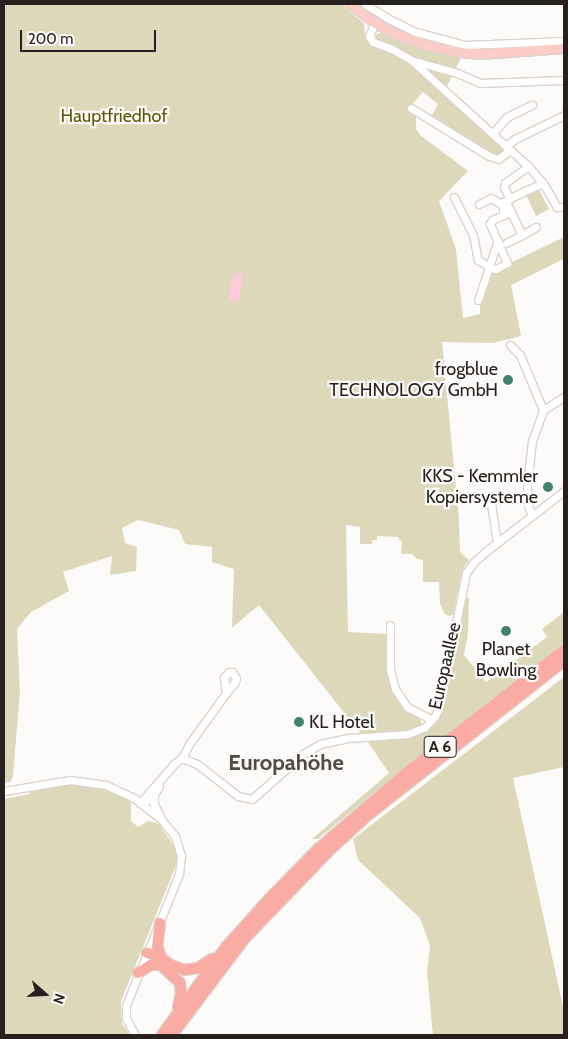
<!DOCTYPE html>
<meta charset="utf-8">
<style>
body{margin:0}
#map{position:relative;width:568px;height:1039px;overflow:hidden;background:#fdfbfa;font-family:Cabin,sans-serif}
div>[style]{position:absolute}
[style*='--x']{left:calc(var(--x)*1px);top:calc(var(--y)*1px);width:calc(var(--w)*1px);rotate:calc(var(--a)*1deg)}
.green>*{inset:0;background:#ddd8b9}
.water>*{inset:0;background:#fecbda}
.roads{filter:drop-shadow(1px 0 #ddd1cb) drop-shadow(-1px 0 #ddd1cb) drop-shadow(0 1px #ddd1cb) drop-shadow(0 -1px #ddd1cb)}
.minor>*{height:7px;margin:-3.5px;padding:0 3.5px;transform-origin:3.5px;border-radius:3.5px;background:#fff}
.major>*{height:9px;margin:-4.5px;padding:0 4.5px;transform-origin:4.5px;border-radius:4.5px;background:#fbcdc8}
.highway>*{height:10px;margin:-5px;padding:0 5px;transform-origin:5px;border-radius:5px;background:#f9aba4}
.dots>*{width:14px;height:14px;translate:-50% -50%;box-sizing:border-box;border:2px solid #fdfbfa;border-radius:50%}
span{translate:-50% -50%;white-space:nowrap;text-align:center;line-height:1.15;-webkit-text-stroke:4.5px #fdfbfa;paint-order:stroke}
.shield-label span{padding:1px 4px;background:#fdfbfa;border:1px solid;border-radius:4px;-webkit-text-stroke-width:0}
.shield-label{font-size:16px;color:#26211f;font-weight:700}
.park-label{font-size:18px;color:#605506}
.poi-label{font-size:18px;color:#26211f}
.right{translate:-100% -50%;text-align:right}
.left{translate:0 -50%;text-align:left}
.street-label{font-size:18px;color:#26211f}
.district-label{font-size:22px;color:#544a45;font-weight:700}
.frame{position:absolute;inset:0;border:5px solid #26211f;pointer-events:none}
.north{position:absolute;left:20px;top:969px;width:50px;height:50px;-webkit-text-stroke:4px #fdfbfa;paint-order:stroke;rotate:109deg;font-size:14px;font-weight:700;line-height:20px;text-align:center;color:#26211f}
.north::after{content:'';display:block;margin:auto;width:18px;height:22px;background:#26211f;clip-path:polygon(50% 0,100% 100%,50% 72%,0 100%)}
.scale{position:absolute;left:20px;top:30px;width:136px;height:22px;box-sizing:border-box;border:2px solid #26211f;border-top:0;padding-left:6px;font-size:15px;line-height:18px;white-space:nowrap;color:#26211f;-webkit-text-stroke:4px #fdfbfa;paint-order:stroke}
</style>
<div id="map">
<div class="green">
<i style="clip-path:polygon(4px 4px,342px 4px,351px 13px,364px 23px,365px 38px,370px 46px,377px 34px,381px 33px,406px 44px,461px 58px,443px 94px,506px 150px,496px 157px,430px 119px,438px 104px,423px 92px,409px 108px,416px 117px,416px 129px,420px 135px,468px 171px,439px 201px,456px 249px,463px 318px,480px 314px,480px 300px,490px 273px,564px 237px,564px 259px,511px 285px,521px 336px,493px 343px,442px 342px,459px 520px,460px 552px,469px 560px,462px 571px,453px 615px,449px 616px,444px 613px,440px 603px,439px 582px,423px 582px,423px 560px,417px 559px,412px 554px,401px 554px,402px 541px,399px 540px,399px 537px,377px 536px,377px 540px,372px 540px,372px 544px,360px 544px,360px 527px,346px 525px,348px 632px,387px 634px,387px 670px,391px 687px,405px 711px,420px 719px,422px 724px,418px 728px,422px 733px,436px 723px,443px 711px,463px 599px,469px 598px,468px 634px,464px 655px,486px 682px,547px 637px,542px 629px,564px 612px,564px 643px,428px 748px,318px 839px,312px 839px,389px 773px,368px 742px,410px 737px,406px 732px,361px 734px,259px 605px,232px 628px,234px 569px,212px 562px,212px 547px,185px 544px,179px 530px,138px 520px,122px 528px,125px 543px,137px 547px,136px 571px,110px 575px,112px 556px,63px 572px,69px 591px,31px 612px,17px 629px,20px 692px,13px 775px,11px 782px,4px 783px)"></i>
<i style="clip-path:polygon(538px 188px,549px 209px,536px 216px,525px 193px)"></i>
<i style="clip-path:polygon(564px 677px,564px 767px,513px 778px,564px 1011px,564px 1034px,433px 1035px,427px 972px,430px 946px,420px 918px,358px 860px,353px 839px)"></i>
<i style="clip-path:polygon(67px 783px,104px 787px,120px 794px,131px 803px,131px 821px,138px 827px,148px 821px,159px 824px,178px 852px,177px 863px,121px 1001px,122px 1024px,130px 1035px,4px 1035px,4px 799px,29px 794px,32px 788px)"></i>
</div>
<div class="water">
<i style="clip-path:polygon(241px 273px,243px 275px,240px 297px,239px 301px,233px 302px,229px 298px,231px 280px,235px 275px)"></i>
</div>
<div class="roads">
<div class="minor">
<i style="--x:365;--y:4;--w:26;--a:32"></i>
<i style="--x:387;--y:18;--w:32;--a:26"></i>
<i style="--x:416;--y:32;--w:51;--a:14.9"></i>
<i style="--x:465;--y:45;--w:99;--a:-2.3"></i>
<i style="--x:375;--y:23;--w:14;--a:115"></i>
<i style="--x:369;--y:36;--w:7;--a:56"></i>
<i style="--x:373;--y:42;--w:20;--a:20"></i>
<i style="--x:392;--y:49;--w:22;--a:30"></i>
<i style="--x:411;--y:60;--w:158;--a:42.2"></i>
<i style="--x:528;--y:166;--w:23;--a:49"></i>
<i style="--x:543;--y:183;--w:28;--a:60"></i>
<i style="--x:557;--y:207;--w:7;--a:0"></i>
<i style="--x:411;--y:60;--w:48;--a:15.8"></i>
<i style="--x:457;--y:73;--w:25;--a:23"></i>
<i style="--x:480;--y:83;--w:84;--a:-2"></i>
<i style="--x:411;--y:108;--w:92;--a:31.6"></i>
<i style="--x:489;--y:156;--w:9;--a:18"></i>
<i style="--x:498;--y:159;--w:15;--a:-37"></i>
<i style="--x:493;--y:133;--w:21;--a:-49"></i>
<i style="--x:507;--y:117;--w:28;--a:-26"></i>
<i style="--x:506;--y:146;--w:11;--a:-38"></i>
<i style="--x:515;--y:139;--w:55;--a:-26.1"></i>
<i style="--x:454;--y:197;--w:42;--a:63.4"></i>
<i style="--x:473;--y:235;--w:25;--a:79"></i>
<i style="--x:478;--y:260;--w:16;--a:30"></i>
<i style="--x:492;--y:268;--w:4;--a:14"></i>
<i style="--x:496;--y:269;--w:13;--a:-29"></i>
<i style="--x:507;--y:263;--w:43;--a:-113.6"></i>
<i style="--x:490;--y:224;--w:4;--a:-63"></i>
<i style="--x:492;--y:220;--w:12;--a:-24"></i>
<i style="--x:510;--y:199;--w:13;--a:-117"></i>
<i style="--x:504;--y:187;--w:4;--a:-76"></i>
<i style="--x:505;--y:183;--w:29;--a:-36"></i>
<i style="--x:505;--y:201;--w:13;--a:61"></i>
<i style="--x:511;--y:212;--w:9;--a:159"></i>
<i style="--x:503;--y:215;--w:13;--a:-90"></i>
<i style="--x:503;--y:202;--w:27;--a:-27"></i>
<i style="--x:527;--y:190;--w:17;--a:-24"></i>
<i style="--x:479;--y:204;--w:13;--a:-27"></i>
<i style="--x:491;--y:198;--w:12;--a:31"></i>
<i style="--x:522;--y:235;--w:16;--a:-30"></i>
<i style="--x:506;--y:243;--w:18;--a:-27"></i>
<i style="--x:522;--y:235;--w:25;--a:-116"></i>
<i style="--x:478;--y:300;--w:63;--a:-71.6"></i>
<i style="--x:510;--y:345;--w:14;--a:45"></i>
<i style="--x:520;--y:355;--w:60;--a:67.3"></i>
<i style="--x:491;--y:504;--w:39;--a:81"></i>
<i style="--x:532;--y:516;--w:12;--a:-110"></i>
<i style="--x:528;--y:505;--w:20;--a:-93"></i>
<i style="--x:527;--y:485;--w:44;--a:-83.5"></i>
<i style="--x:532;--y:441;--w:33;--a:-70"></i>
<i style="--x:543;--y:410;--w:25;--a:-32"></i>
<i style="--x:390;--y:625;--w:44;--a:90"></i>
<i style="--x:390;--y:669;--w:21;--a:76"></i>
<i style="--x:395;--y:689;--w:22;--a:56"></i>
<i style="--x:407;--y:707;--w:28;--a:27"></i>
<i style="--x:182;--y:758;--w:16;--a:-63"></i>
<i style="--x:189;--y:744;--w:63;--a:-54"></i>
<i style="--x:226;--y:693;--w:16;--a:-97"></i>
<i style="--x:224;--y:677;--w:7;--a:-45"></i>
<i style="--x:229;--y:672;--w:3;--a:0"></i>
<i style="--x:232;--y:672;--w:7;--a:56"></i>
<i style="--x:236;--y:678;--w:4;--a:104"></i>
<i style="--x:235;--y:682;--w:14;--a:129"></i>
<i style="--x:4;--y:791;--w:67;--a:-9.5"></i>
<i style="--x:70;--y:780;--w:36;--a:8"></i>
<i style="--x:106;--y:785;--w:31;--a:25"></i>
<i style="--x:134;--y:798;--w:34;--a:38"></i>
<i style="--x:161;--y:819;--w:22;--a:51"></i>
<i style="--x:175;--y:836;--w:21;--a:73"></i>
<i style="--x:181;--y:856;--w:18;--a:96"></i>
<i style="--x:179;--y:874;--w:141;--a:112"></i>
<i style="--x:126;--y:1005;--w:13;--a:90"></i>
<i style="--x:126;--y:1018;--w:19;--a:62"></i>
<i style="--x:154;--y:793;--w:11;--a:90"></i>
<i style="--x:154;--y:804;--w:13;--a:63"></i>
<i style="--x:140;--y:803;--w:53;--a:-48.8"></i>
<i style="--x:175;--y:763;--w:9;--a:-36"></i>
<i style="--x:182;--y:758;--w:16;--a:22"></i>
<i style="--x:197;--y:764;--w:52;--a:38"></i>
<i style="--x:238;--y:796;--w:14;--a:12"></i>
<i style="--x:252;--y:799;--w:68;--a:-41.4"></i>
<i style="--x:303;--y:754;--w:20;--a:-30"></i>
<i style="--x:320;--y:744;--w:30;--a:-12"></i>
<i style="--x:349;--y:738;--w:59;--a:-3.9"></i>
<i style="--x:408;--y:734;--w:18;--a:-22"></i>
<i style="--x:425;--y:727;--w:15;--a:-48"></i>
<i style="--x:435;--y:716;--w:13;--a:-67"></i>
<i style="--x:440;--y:704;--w:134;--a:-78.8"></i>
<i style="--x:466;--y:573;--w:14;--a:-54"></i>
<i style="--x:474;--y:562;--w:15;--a:-42"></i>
<i style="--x:485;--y:552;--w:100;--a:-37.7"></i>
<i style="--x:140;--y:803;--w:12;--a:-20"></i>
<i style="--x:151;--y:799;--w:15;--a:-58"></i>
</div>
<div class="major">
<i style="--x:350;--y:4;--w:31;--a:37"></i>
<i style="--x:375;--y:23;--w:27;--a:27"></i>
<i style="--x:399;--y:35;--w:28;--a:21"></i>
<i style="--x:425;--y:45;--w:37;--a:11"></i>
<i style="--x:461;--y:52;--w:19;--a:6"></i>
<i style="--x:480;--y:54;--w:84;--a:-4.1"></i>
</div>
<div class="highway">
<i style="--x:160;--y:923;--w:23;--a:97"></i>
<i style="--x:157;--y:946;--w:14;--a:69"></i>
<i style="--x:147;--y:953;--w:10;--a:11"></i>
<i style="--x:157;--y:955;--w:17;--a:36"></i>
<i style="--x:171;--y:965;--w:14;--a:21"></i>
<i style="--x:184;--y:970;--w:14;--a:-8"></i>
<i style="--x:198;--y:968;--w:17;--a:-33"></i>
<i style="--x:163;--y:967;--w:23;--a:43"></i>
<i style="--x:180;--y:983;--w:11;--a:85"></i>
<i style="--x:181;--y:994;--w:13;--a:103"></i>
<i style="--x:138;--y:973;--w:15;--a:-32"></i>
<i style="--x:151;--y:965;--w:9;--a:0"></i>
<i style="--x:162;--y:1035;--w:109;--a:-54"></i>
<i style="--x:226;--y:947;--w:64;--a:-48.1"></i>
<i style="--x:269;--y:899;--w:70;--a:-45.6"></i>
<i style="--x:318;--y:849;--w:116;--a:-40.8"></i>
<i style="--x:406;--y:773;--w:200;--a:-37.9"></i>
<i style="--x:172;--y:1035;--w:121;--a:-53"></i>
<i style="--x:245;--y:938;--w:127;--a:-46"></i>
<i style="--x:333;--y:847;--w:47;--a:-42.4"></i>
<i style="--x:368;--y:815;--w:249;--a:-38.2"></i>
</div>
</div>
<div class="dots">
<i style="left:508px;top:380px;background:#408272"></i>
<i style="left:548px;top:487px;background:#408272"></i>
<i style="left:506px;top:631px;background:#408272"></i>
<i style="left:299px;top:722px;background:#408272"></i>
</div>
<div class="shield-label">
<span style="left:440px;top:747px">A 6</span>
</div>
<div class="park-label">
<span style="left:114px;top:116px">Hauptfriedhof</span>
</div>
<div class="poi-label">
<span class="right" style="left:498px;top:380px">frogblue<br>TECHNOLOGY GmbH</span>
<span class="right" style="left:538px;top:487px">KKS - Kemmler<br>Kopiersysteme</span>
<span style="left:506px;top:660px">Planet<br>Bowling</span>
<span class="left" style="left:309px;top:722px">KL Hotel</span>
</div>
<div class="street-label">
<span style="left:445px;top:666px;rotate:-77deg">Europaallee</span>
</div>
<div class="district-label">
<span style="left:286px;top:763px">Europahöhe</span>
</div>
<div class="frame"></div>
<div class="north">N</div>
<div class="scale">200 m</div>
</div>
